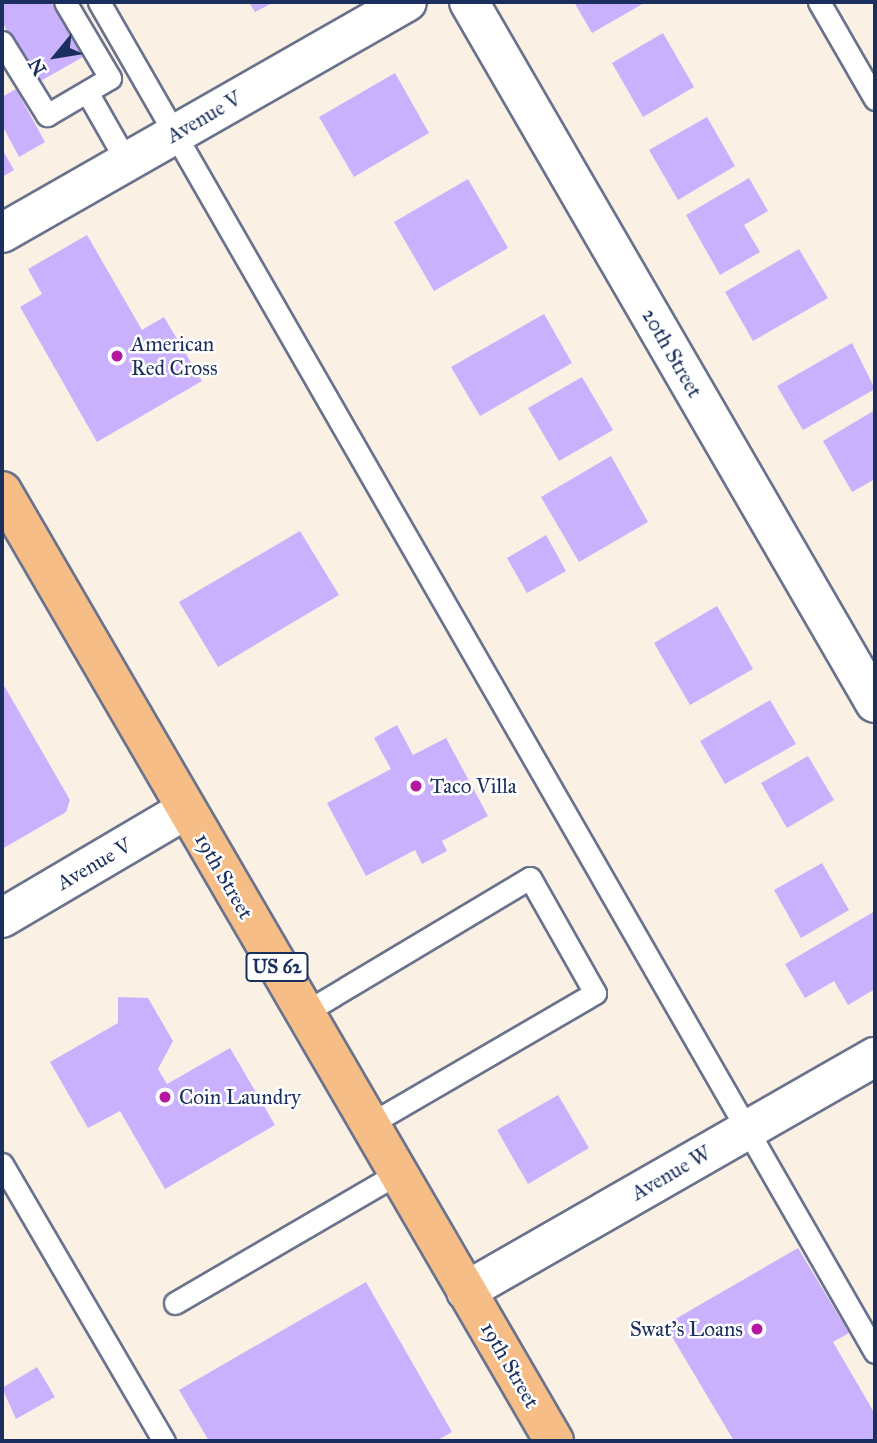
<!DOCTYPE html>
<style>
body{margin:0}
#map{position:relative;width:877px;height:1443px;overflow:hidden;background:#faf0e3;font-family:"IM FELL Great Primer",serif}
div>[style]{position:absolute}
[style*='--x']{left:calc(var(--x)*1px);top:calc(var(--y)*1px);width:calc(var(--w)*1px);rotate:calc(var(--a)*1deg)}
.building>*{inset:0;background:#cab1fe}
.roads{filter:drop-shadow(2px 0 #69738d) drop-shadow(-2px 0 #69738d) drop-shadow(0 2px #69738d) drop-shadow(0 -2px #69738d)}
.service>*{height:21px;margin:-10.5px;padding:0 10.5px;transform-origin:10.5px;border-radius:10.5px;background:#fff}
.minor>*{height:38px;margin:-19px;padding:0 19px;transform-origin:19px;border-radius:19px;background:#fff}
.primary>*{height:38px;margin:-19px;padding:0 19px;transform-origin:19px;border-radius:19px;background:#f6be86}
.dots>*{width:19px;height:19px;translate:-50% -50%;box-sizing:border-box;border:4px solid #fff;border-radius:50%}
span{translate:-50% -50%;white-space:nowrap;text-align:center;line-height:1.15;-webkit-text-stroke:5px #fff;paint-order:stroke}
.shield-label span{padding:2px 5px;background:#fff;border:2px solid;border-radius:5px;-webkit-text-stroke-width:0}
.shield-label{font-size:19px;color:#1b2f5e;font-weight:700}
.street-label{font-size:21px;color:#1b2f5e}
.poi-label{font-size:21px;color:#1b2f5e}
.left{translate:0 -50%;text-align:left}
.right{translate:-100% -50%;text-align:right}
.frame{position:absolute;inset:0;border:4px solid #1b2f5e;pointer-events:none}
.north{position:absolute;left:21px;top:21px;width:70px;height:70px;-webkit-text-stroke:5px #fff;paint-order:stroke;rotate:240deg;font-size:19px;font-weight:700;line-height:28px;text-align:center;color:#1b2f5e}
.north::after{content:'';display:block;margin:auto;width:24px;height:32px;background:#1b2f5e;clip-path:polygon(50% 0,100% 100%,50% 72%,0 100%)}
</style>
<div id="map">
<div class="building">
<i style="clip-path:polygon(2px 2px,51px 2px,83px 57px,37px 83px,2px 22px)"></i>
<i style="clip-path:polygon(249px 2px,274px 2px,255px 12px)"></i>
<i style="clip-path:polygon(574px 2px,646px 2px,592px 33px)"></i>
<i style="clip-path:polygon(663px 33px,694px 87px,643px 117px,612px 63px)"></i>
<i style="clip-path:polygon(395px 73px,429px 133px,354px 177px,319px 117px)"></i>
<i style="clip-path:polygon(16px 89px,45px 142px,19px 157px,2px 125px,2px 97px)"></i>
<i style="clip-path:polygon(707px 117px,735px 166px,678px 200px,649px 150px)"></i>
<i style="clip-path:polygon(2px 149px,14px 170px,2px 177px)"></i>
<i style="clip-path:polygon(749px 178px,768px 211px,744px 225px,760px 252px,720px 275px,686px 215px)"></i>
<i style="clip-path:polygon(468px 179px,508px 248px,434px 291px,394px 222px)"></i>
<i style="clip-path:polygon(87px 235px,142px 330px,164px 317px,202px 381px,97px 442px,20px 307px,42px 294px,28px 269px)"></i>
<i style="clip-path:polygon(799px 249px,828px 298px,753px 341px,725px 292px)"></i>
<i style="clip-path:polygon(544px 314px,572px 363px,480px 416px,451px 367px)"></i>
<i style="clip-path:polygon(852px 343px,875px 389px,803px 430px,777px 386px)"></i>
<i style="clip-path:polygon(582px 377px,613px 430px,559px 461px,528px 408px)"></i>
<i style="clip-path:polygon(875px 410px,875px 479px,852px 492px,823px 441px)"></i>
<i style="clip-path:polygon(611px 456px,648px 522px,579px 562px,541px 497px)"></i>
<i style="clip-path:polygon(300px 531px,339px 595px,218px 667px,179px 602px)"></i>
<i style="clip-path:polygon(546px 535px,566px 571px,527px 593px,507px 558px)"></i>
<i style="clip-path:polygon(717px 606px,753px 669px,690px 705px,654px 643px)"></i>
<i style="clip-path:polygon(2px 682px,70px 800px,66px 812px,2px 849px)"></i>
<i style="clip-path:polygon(770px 700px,796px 744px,725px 784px,700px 741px)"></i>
<i style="clip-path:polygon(397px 725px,413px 755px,446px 738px,488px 816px,442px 841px,447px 851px,422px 864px,415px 850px,366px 876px,327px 803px,391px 769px,374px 738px)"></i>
<i style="clip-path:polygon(808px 756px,834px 800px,787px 828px,761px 783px)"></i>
<i style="clip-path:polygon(822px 863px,849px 910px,801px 938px,774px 890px)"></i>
<i style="clip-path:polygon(875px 911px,875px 989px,848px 1005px,834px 981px,805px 998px,785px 964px)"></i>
<i style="clip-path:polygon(118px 997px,148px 998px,173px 1041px,158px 1069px,167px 1084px,230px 1048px,275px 1125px,165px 1189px,120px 1111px,88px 1128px,50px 1062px,118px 1023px)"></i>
<i style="clip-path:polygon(558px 1095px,589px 1148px,528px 1184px,497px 1130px)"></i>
<i style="clip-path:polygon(798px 1248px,849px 1333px,833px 1342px,875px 1414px,875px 1441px,734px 1441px,665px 1325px)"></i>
<i style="clip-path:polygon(366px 1282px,452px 1432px,436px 1441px,209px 1441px,179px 1390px)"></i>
<i style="clip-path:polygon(37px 1367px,55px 1397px,16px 1419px,2px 1388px)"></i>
</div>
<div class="roads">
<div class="service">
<i style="--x:99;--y:2;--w:1557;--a:60.11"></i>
<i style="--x:819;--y:2;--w:112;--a:60"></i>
<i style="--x:2;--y:42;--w:86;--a:58.3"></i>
<i style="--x:47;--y:115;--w:73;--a:-30.4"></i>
<i style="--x:110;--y:78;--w:88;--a:-120.6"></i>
<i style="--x:87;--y:92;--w:81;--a:60.3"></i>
<i style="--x:304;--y:1013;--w:263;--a:-30.9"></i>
<i style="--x:530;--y:878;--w:132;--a:60.5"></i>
<i style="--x:595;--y:993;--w:260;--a:149.8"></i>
<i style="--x:2;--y:1164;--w:321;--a:59.7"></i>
<i style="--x:175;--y:1303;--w:258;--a:-30.2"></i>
</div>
<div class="minor">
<i style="--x:469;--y:2;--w:810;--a:59.92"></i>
<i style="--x:2;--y:233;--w:466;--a:-29.7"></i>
<i style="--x:2;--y:918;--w:212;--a:-30.5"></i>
<i style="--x:466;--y:1291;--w:471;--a:-29.8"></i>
</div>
<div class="primary">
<i style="--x:2;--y:491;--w:1099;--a:59.84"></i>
</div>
</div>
<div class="dots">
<i style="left:117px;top:356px;background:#b5179e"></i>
<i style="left:416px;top:786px;background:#b5179e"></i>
<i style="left:165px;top:1097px;background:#b5179e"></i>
<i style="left:757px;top:1329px;background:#b5179e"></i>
</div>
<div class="shield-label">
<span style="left:277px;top:967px">US 62</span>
</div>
<div class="street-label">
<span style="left:204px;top:117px;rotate:-30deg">Avenue V</span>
<span style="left:672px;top:353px;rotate:60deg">20th Street</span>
<span style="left:94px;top:864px;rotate:-30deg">Avenue V</span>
<span style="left:224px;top:876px;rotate:60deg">19th Street</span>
<span style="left:671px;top:1173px;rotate:-30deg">Avenue W</span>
<span style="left:510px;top:1365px;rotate:60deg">19th Street</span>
</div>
<div class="poi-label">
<span class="left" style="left:131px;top:356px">American<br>Red Cross</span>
<span class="left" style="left:430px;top:786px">Taco Villa</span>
<span class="left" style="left:179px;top:1097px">Coin Laundry</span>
<span class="right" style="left:743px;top:1329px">Swat's Loans</span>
</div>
<div class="frame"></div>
<div class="north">N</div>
</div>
